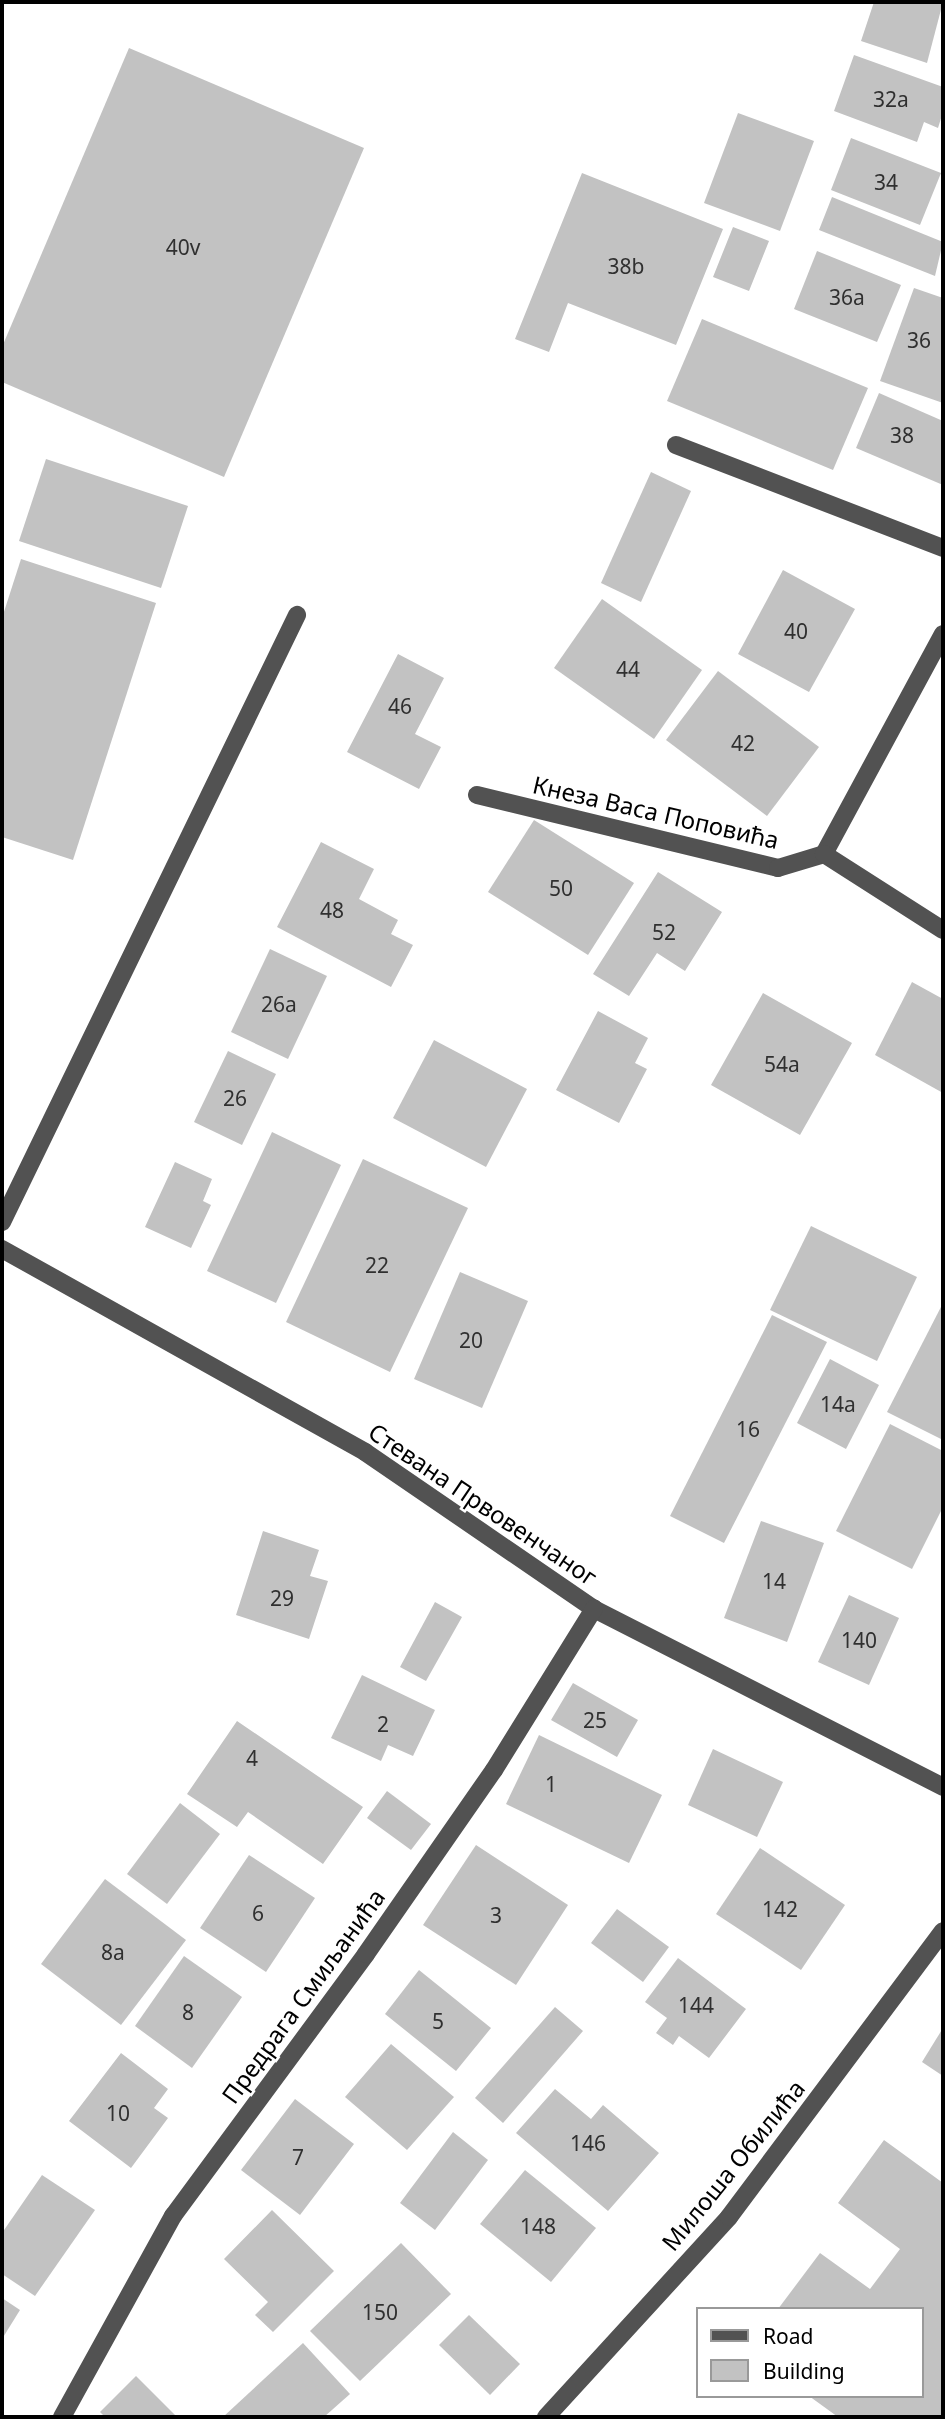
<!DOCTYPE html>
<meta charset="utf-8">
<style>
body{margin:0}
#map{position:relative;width:945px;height:2419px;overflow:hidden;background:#fff;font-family:"Noto Sans",sans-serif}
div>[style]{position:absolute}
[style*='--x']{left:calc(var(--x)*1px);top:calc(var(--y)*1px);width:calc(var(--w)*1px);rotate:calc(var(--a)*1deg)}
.building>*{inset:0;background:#c2c2c2}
.minor>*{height:18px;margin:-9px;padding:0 9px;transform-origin:9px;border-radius:9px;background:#525252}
span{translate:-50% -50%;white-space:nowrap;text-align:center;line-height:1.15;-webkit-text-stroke:5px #fff;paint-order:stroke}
.number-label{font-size:21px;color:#303030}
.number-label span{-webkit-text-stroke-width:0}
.street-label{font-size:24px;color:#000}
.frame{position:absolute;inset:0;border:4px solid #000;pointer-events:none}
.legend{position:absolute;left:696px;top:2307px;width:228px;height:91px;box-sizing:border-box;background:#fff;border:2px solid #999;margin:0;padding:9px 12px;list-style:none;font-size:21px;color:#000}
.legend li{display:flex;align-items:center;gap:14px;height:35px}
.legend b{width:35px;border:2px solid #999}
</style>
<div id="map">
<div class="building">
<i style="clip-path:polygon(874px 2px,943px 2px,927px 63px,861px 41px)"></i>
<i style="clip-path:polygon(129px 48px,364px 148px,224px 477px,2px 382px,2px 347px)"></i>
<i style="clip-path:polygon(854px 55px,943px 87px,943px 112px,938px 128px,924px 122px,917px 142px,834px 111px)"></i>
<i style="clip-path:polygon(738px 113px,814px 141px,780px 231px,704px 203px)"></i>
<i style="clip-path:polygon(851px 138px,941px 173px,920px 225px,831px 190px)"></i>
<i style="clip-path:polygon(582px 173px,723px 229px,676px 345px,568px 303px,549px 352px,515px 339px)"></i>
<i style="clip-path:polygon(832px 197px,943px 242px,935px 276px,819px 230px)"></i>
<i style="clip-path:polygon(733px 227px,769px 241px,749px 291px,713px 277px)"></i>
<i style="clip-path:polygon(817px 251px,901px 285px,877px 342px,794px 309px)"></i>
<i style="clip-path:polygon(914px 288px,943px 298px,943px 403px,880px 381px)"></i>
<i style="clip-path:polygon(702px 319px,868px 388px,833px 470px,667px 401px)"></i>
<i style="clip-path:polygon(879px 393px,943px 421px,943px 485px,856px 448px)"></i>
<i style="clip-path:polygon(46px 459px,188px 506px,161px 588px,19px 541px)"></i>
<i style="clip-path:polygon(651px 472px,691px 491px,641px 602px,601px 583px)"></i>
<i style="clip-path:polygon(21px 559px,156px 603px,73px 860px,2px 837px,2px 618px)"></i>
<i style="clip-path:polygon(783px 570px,855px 609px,809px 692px,738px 654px)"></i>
<i style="clip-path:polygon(602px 599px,702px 670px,654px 739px,554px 668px)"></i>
<i style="clip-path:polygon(398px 654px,444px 678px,415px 734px,441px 747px,419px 789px,347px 752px)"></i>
<i style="clip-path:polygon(718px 671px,819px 747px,767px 816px,666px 740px)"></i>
<i style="clip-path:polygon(534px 820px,634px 883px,588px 955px,488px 892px)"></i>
<i style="clip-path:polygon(321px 842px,374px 869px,359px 899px,398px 920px,391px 934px,413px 945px,391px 987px,277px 927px)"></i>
<i style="clip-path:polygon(658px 872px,722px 912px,685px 971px,657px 953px,629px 996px,593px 974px)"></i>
<i style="clip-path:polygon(270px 949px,327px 976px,288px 1059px,231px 1032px)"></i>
<i style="clip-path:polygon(912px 982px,943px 999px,943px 1093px,875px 1055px)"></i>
<i style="clip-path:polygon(763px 993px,852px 1043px,800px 1135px,711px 1085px)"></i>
<i style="clip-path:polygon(598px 1011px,648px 1038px,635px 1063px,647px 1069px,619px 1123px,556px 1090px)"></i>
<i style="clip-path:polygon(434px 1040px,527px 1089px,486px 1167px,393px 1118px)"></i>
<i style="clip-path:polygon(228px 1051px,276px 1074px,242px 1145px,194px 1122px)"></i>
<i style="clip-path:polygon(272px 1132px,341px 1165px,276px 1303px,207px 1271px)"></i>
<i style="clip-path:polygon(363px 1159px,468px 1208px,390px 1372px,286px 1322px)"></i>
<i style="clip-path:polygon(175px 1162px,212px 1179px,203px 1201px,211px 1205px,191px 1248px,145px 1227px)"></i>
<i style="clip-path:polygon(811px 1226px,917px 1277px,877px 1361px,770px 1310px)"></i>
<i style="clip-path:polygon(460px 1272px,528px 1301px,482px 1408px,414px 1379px)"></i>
<i style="clip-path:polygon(943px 1303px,943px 1440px,887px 1412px)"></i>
<i style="clip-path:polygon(772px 1315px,827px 1342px,724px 1543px,670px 1516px)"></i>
<i style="clip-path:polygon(830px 1359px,879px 1385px,846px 1449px,797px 1423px)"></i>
<i style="clip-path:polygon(890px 1424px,943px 1451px,943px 1507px,912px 1569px,836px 1531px)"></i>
<i style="clip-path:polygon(761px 1521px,824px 1543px,787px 1642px,724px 1618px)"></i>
<i style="clip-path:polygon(263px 1531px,319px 1550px,310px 1576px,328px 1581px,309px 1639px,236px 1615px)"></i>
<i style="clip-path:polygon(849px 1595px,899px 1618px,869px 1685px,818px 1662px)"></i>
<i style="clip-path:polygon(435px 1602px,462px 1617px,426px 1681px,400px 1667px)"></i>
<i style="clip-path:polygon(362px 1675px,435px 1710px,413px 1756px,388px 1745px,381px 1761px,331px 1738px)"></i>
<i style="clip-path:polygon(573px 1683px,638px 1720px,617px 1757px,551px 1720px)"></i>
<i style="clip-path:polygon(237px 1721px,363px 1807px,323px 1864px,248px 1812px,237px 1827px,187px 1794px)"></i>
<i style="clip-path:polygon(539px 1735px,662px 1795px,629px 1863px,506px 1804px)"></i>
<i style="clip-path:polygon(713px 1749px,783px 1782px,757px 1837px,688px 1805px)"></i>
<i style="clip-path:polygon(387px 1791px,431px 1824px,411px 1850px,367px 1818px)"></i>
<i style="clip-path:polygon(180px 1803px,220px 1834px,167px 1904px,127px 1874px)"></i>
<i style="clip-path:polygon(476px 1845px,568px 1905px,516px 1985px,423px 1925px)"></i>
<i style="clip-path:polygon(760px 1848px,845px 1905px,801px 1970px,716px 1914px)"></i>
<i style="clip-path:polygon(249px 1855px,315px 1898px,266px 1972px,200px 1928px)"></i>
<i style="clip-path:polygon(105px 1879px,186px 1940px,121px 2025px,41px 1964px)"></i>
<i style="clip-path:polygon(617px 1909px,669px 1947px,643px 1982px,591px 1943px)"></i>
<i style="clip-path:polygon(184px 1956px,242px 1997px,192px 2068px,135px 2026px)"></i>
<i style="clip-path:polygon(678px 1958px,746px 2009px,709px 2058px,679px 2036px,673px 2045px,656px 2033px,667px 2018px,645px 2002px)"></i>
<i style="clip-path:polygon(419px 1970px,491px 2028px,456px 2071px,385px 2014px)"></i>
<i style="clip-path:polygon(555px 2007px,583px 2031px,503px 2123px,475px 2098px)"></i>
<i style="clip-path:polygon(943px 2028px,943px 2076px,922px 2062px)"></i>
<i style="clip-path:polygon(391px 2044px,454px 2097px,407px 2150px,345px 2097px)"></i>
<i style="clip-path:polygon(121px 2053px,168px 2089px,154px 2108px,168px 2118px,131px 2168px,69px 2121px)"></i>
<i style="clip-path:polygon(555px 2089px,591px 2119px,603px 2105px,659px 2153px,608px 2211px,516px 2133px)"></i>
<i style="clip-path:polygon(295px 2099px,354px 2144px,300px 2215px,241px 2170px)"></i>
<i style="clip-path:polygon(453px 2132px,488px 2160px,435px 2230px,400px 2203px)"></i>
<i style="clip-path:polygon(884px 2140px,943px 2183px,943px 2417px,838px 2417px,809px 2396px,922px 2396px,922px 2309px,778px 2309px,820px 2253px,870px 2289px,900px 2249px,838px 2203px)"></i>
<i style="clip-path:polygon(525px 2170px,596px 2228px,551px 2282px,480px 2224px)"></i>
<i style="clip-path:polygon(42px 2175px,95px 2210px,35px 2296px,2px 2274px,2px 2233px)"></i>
<i style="clip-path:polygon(272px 2210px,334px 2271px,273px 2332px,255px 2315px,268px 2302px,224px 2259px)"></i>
<i style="clip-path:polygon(401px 2243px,451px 2294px,360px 2381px,310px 2331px)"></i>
<i style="clip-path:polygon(2px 2298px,20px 2310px,2px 2339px)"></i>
<i style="clip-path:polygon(469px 2315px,520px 2364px,490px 2395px,439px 2345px)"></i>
<i style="clip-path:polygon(303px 2343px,350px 2394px,324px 2417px,223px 2417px)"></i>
<i style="clip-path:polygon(136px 2376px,177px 2417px,105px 2417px,100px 2412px)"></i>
</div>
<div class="minor">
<i style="--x:676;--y:445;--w:286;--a:21.1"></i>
<i style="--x:477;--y:795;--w:310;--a:13.6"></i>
<i style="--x:778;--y:868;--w:48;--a:-16.9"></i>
<i style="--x:824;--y:854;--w:250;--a:-61.6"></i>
<i style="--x:824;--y:854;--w:141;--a:32.6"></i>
<i style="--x:2;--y:1222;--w:675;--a:-64.08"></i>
<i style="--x:2;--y:1249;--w:416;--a:29.2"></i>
<i style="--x:365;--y:1452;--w:278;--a:34.4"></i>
<i style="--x:594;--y:1609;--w:392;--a:27"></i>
<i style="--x:62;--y:2417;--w:230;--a:-61.1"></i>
<i style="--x:173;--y:2216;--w:325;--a:-53.6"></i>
<i style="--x:366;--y:1954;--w:224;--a:-55.2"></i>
<i style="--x:494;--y:1770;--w:190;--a:-58.2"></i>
<i style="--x:546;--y:2417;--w:271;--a:-47.5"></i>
<i style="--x:729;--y:2217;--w:357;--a:-53.2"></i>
</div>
<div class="number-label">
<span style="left:891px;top:99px">32a</span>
<span style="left:886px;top:182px">34</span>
<span style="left:183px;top:247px">40v</span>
<span style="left:626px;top:266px">38b</span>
<span style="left:847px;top:297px">36a</span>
<span style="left:919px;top:340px">36</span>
<span style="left:902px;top:435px">38</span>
<span style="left:796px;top:631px">40</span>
<span style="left:628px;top:669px">44</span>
<span style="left:400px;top:706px">46</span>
<span style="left:743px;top:743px">42</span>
<span style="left:561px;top:888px">50</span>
<span style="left:332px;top:910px">48</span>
<span style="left:664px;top:932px">52</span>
<span style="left:279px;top:1004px">26a</span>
<span style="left:782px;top:1064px">54a</span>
<span style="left:235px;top:1098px">26</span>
<span style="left:377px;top:1265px">22</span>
<span style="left:471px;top:1340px">20</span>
<span style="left:838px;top:1404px">14a</span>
<span style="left:748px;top:1429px">16</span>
<span style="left:774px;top:1581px">14</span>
<span style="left:282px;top:1598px">29</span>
<span style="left:859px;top:1640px">140</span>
<span style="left:595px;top:1720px">25</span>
<span style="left:383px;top:1724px">2</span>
<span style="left:252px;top:1758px">4</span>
<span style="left:551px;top:1784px">1</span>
<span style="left:780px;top:1909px">142</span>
<span style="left:258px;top:1913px">6</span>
<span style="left:496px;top:1915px">3</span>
<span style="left:113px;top:1952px">8a</span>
<span style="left:696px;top:2005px">144</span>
<span style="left:188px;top:2012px">8</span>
<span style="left:438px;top:2021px">5</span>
<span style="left:118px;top:2113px">10</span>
<span style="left:588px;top:2143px">146</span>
<span style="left:298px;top:2157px">7</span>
<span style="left:538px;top:2226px">148</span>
<span style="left:380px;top:2312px">150</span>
</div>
<div class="street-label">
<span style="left:656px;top:812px;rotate:13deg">Кнеза Васа Поповића</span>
<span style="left:483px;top:1504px;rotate:34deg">Стевана Првовенчаног</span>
<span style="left:303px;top:1996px;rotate:-54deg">Предрага Смиљанића</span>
<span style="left:733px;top:2165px;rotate:-51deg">Милоша Обилића</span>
</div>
<div class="frame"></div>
<ul class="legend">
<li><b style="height:9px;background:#525252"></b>Road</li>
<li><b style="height:19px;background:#c2c2c2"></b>Building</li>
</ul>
</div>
